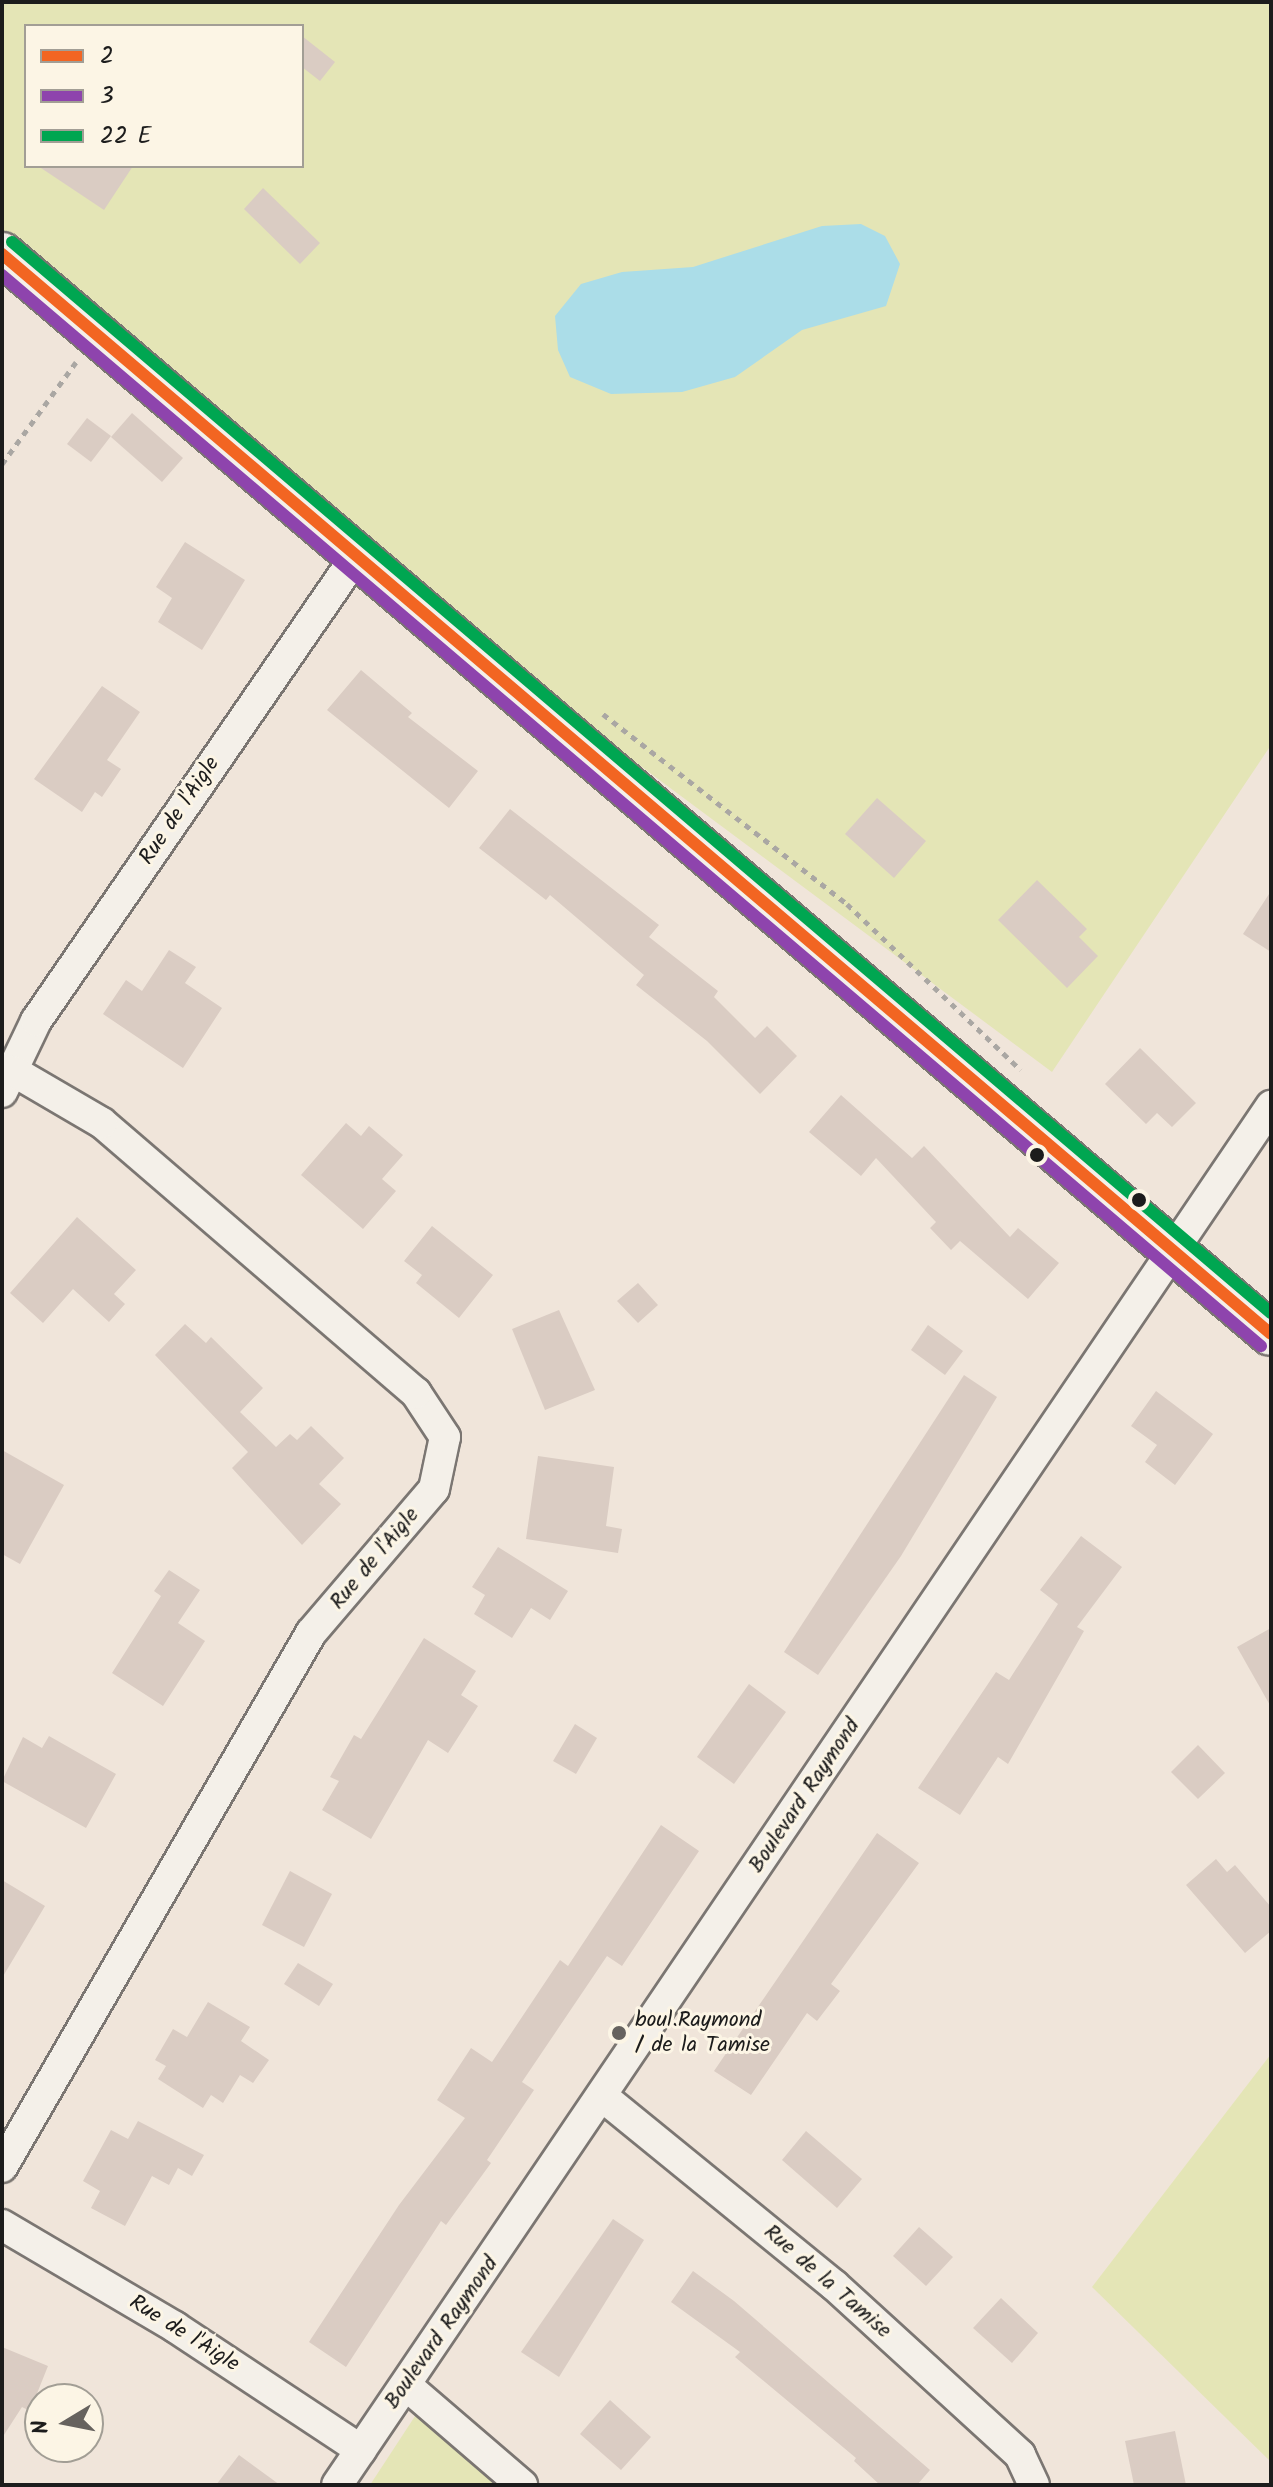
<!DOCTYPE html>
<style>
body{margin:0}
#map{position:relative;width:1273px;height:2487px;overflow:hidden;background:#f0e5da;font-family:Kalam,sans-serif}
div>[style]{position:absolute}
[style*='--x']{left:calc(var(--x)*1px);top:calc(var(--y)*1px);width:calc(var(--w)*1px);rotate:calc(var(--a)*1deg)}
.green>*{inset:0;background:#e4e5b6}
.water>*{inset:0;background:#abdde8}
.building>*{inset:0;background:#daccc3}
.path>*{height:5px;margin-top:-2.5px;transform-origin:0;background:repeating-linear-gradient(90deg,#aaa7a3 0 6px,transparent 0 12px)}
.roads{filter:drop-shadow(2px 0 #7b7672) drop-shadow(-2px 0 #7b7672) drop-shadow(0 2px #7b7672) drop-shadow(0 -2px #7b7672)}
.street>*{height:30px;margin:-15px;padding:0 15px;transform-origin:15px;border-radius:15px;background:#f4f0e9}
.secondary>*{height:42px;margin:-21px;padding:0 21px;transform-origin:21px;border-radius:21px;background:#f4f0e9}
.bus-1>*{height:12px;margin:-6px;padding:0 6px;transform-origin:6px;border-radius:6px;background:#f26522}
.bus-2>*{height:12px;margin:-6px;padding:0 6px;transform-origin:6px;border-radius:6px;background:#8e44ad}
.bus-3>*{height:12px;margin:-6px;padding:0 6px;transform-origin:6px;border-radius:6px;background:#00a651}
.dots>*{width:22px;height:22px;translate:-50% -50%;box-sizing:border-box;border:4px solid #fcf5e5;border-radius:50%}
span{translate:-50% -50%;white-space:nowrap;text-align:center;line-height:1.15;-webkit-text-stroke:6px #fcf5e5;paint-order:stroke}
.street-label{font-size:22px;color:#1c1c1c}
.poi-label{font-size:22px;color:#1c1c1c}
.left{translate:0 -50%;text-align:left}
.frame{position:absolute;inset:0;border:4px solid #1c1c1c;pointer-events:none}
.legend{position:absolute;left:24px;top:24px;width:280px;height:144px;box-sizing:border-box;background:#fcf5e5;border:2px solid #a29e95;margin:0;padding:10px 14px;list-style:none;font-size:24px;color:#1c1c1c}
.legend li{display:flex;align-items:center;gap:16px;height:40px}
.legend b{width:40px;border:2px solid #a29e95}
.north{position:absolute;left:24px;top:2383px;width:80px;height:80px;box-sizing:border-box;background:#fcf5e5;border:2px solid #a29e95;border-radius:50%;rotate:260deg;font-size:22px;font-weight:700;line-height:32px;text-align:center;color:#1c1c1c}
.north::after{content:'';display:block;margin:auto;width:28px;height:36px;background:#66625e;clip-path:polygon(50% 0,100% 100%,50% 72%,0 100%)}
</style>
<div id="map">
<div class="green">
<i style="clip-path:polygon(evenodd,2px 2px,1271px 2px,1271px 745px,1052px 1072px,357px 555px,2px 258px,2px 2px,26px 26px,302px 26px,302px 166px,26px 166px,26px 26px)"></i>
<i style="clip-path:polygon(1271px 2054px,1271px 2462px,1092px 2287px)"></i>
<i style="clip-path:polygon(421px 2407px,501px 2485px,370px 2485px)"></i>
</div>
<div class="water">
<i style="clip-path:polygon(861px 224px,885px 236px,900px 264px,886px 306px,802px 330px,735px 377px,682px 392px,611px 394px,570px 377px,558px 350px,555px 316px,581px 284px,622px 272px,693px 267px,822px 226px)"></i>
</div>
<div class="building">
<i style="clip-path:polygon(302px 36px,335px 62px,320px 81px,302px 67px)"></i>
<i style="clip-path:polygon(38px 166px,133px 166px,104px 210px)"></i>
<i style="clip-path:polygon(263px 188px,320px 243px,300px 264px,244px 209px)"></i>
<i style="clip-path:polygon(132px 413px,183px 458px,162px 482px,111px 437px)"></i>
<i style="clip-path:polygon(87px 418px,111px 436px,91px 462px,67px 444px)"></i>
<i style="clip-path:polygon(185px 542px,245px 580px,202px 650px,158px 622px,172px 598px,156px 587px)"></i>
<i style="clip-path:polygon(361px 670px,412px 713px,408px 717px,478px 771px,449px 808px,327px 710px)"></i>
<i style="clip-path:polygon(102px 686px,140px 712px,107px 760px,121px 769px,102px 797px,95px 792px,82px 812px,34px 779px)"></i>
<i style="clip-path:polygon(877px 798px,926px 841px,894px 878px,845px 834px)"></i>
<i style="clip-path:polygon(510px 809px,659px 925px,649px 937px,718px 991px,714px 997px,755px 1038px,767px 1026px,797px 1056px,760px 1094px,707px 1041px,636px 985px,644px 975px,550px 895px,546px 900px,479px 848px)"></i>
<i style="clip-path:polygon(1037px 880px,1087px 929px,1079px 937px,1098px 956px,1067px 988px,998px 920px)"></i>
<i style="clip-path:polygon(1271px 891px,1271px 952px,1243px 934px)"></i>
<i style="clip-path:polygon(169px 950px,196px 967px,185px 983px,222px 1008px,183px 1068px,103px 1014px,126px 980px,142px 991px)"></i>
<i style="clip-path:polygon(1140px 1048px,1196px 1103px,1172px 1127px,1157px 1113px,1146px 1124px,1105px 1084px)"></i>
<i style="clip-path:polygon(841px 1095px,912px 1158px,924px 1146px,1010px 1237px,1018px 1228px,1059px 1263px,1028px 1299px,960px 1241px,951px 1250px,930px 1228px,936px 1222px,876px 1158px,861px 1176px,809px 1132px)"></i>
<i style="clip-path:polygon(346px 1123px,361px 1136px,369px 1126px,403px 1155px,382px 1179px,396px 1191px,363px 1229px,301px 1175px)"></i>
<i style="clip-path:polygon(77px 1217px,136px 1270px,114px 1294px,125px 1304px,109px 1322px,73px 1289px,43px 1323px,10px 1293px)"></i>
<i style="clip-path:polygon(432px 1226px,493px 1275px,459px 1318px,416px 1283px,422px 1275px,404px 1261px)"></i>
<i style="clip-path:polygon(638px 1283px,658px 1305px,638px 1323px,617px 1301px)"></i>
<i style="clip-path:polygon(559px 1310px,595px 1390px,545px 1410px,512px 1329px)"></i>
<i style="clip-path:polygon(185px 1324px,206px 1343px,211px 1337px,263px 1388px,240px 1412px,276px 1447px,290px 1434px,297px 1440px,311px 1426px,344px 1458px,319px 1484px,341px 1504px,302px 1545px,232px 1468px,248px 1452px,155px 1355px)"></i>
<i style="clip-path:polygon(928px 1325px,963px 1351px,945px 1375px,911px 1350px)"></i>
<i style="clip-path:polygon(964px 1375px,997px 1397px,901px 1556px,818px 1675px,784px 1652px)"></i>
<i style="clip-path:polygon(1156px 1391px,1213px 1434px,1175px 1485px,1145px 1462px,1157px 1445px,1131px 1426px)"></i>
<i style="clip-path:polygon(2px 1450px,64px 1485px,20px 1564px,2px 1554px)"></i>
<i style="clip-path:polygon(538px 1456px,614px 1467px,606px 1526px,622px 1529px,618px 1553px,526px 1539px)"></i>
<i style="clip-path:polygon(1081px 1536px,1122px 1567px,1077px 1627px,1084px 1631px,1008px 1764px,998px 1757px,960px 1815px,918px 1788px,996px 1672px,1009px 1680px,1058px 1604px,1040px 1590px)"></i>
<i style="clip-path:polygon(498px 1547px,568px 1591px,550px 1620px,531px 1608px,512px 1638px,474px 1614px,485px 1595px,472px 1587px)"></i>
<i style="clip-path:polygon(169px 1570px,200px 1590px,178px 1623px,205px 1641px,163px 1706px,112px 1673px,161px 1596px,154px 1591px)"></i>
<i style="clip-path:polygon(1271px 1628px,1271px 1707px,1237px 1647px)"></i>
<i style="clip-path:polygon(424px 1638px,476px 1671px,461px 1695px,478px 1706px,448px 1753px,428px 1740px,371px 1839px,322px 1810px,339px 1781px,330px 1777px,354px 1735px,361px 1739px)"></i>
<i style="clip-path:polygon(749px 1684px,786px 1712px,734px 1784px,697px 1757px)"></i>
<i style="clip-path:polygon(575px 1724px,597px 1738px,576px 1774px,553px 1761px)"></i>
<i style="clip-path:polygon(49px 1736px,116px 1774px,86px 1828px,2px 1781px,23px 1737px,42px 1748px)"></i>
<i style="clip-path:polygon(1198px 1745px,1225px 1773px,1198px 1799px,1171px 1772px)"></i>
<i style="clip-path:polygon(661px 1825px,699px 1851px,622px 1966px,607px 1956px,522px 2082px,534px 2090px,487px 2160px,491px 2163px,446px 2225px,441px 2221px,346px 2367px,309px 2342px,399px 2205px,465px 2118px,437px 2100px,471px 2048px,492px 2062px,560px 1960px,568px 1966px)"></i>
<i style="clip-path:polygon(877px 1833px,919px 1863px,831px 1984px,840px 1991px,817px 2021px,807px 2013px,751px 2095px,714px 2071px)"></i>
<i style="clip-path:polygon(1216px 1859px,1227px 1872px,1235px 1865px,1271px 1907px,1271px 1931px,1245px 1953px,1186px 1885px)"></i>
<i style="clip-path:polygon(290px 1871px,332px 1894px,304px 1947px,262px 1925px)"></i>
<i style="clip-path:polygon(2px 1880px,45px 1906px,2px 1978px)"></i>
<i style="clip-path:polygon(298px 1963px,333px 1984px,319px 2006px,284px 1984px)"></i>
<i style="clip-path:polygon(208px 2002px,250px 2027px,241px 2041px,269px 2060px,253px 2083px,240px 2075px,223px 2103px,211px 2095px,203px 2108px,158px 2079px,166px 2066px,155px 2060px,173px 2029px,187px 2037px)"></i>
<i style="clip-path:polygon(138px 2121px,204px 2155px,192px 2176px,178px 2168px,169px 2185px,152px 2176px,125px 2226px,91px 2208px,100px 2191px,83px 2181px,111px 2130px,128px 2139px)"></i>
<i style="clip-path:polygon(806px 2131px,862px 2179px,837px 2208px,782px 2160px)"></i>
<i style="clip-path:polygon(613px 2219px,644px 2240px,559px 2377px,521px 2352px)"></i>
<i style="clip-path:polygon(919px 2227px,953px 2257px,926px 2286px,893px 2256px)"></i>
<i style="clip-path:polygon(693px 2271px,734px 2301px,930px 2470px,917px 2485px,880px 2485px,854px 2461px,856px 2458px,735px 2357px,740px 2352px,671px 2302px)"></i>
<i style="clip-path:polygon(1001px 2298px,1038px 2333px,1012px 2363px,973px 2328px)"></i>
<i style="clip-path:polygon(2px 2347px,48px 2366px,30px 2411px,22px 2407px,2px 2438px)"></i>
<i style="clip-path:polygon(610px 2400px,651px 2437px,621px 2470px,580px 2434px)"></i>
<i style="clip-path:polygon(1175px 2431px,1186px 2485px,1134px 2485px,1125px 2441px)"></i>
<i style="clip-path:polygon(239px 2455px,280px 2485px,216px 2485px)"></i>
</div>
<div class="path">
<i style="--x:2;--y:464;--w:126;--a:-54"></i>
<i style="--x:603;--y:714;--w:309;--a:37.9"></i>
<i style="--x:847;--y:904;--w:240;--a:43.7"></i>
</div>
<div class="roads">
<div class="street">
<i style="--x:2;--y:1092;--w:79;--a:-64.4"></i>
<i style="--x:36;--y:1021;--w:566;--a:-55.44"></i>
<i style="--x:602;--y:2096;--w:299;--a:39.2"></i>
<i style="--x:834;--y:2285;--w:252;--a:42.4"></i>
<i style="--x:1020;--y:2455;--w:33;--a:65"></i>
<i style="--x:2;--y:2167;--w:617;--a:-59.94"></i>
<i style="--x:311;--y:1633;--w:189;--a:-49.5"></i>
<i style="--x:434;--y:1489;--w:53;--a:-78.1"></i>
<i style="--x:445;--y:1437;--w:53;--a:-123.4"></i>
<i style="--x:416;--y:1393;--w:414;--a:-139.3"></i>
<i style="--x:102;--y:1123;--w:103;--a:-149.7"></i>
<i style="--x:2;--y:2225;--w:201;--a:30.5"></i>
<i style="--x:175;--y:2327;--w:223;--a:33.5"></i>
<i style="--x:407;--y:2386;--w:152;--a:40.7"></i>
<i style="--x:337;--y:2485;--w:1666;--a:-55.89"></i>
</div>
<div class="secondary">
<i style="--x:2;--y:254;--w:1666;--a:40.4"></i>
</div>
</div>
<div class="bus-1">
<i style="--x:2;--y:254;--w:1666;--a:40.4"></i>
</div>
<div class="bus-2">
<i style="--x:2;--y:275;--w:1653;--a:40.39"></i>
</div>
<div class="bus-3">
<i style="--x:12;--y:242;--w:1653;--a:40.39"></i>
</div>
<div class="dots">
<i style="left:1037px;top:1155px;background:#1c1c1c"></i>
<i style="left:1139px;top:1200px;background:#1c1c1c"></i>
<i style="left:619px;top:2033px;background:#66625e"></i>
</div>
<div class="street-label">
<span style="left:180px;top:811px;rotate:-56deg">Rue de l'Aigle</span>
<span style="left:375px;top:1559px;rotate:-50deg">Rue de l'Aigle</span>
<span style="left:805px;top:1796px;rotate:-56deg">Boulevard Raymond</span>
<span style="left:827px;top:2282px;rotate:41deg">Rue de la Tamise</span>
<span style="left:442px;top:2333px;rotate:-55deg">Boulevard Raymond</span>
<span style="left:184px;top:2334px;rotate:32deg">Rue de l'Aigle</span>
</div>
<div class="poi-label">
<span class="left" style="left:635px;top:2033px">boul.Raymond<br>/ de la Tamise</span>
</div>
<div class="frame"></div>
<ul class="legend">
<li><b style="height:10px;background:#f26522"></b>2</li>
<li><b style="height:10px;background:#8e44ad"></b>3</li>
<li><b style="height:10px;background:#00a651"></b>22 E</li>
</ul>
<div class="north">N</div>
</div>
